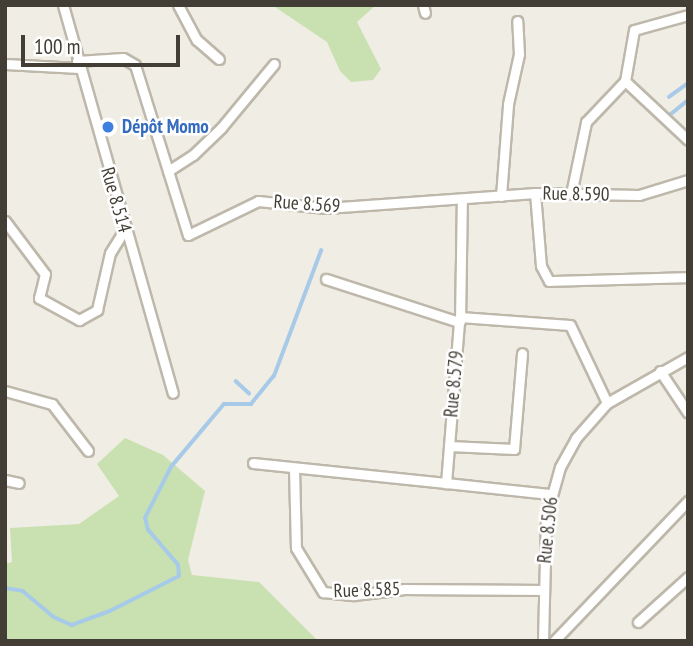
<!DOCTYPE html>
<meta charset="utf-8">
<style>
body{margin:0}
#map{position:relative;width:693px;height:646px;overflow:hidden;background:#f0ede4;font-family:"PT Sans Narrow",sans-serif}
div>[style]{position:absolute}
[style*='--x']{left:calc(var(--x)*1px);top:calc(var(--y)*1px);width:calc(var(--w)*1px);rotate:calc(var(--a)*1deg)}
.green>*{inset:0;background:#c9e1b1}
.stream>*{height:3.5px;margin:-1.75px;padding:0 1.75px;transform-origin:1.75px;border-radius:1.75px;background:#a6cae8}
.roads{filter:drop-shadow(2px 0 #beb8ab) drop-shadow(-2px 0 #beb8ab) drop-shadow(0 2px #beb8ab) drop-shadow(0 -2px #beb8ab)}
.street>*{height:9px;margin:-4.5px;padding:0 4.5px;transform-origin:4.5px;border-radius:4.5px;background:#fff}
.dots>*{width:19px;height:19px;translate:-50% -50%;box-sizing:border-box;border:4px solid #fff;border-radius:50%}
span{translate:-50% -50%;white-space:nowrap;text-align:center;line-height:1.15;-webkit-text-stroke:5px #fff;paint-order:stroke}
.shop-label{font-size:19px;color:#366cbe;font-weight:700}
.left{translate:0 -50%;text-align:left}
.street-label{font-size:19px;color:#423d35}
.frame{position:absolute;inset:0;border:7px solid #423d35;pointer-events:none}
.scale{position:absolute;left:21px;top:35px;width:159px;height:32px;box-sizing:border-box;border:4px solid #423d35;border-top:0;padding-left:9px;font-size:21px;line-height:24px;white-space:nowrap;color:#423d35;-webkit-text-stroke:5px #fff;paint-order:stroke}
</style>
<div id="map">
<div class="green">
<i style="clip-path:polygon(272px 5px,376px 5px,357px 22px,381px 69px,373px 80px,351px 82px,340px 71px,327px 42px)"></i>
<i style="clip-path:polygon(125px 438px,163px 455px,205px 491px,188px 560px,192px 575px,259px 582px,318px 641px,5px 641px,5px 564px,12px 562px,10px 528px,79px 524px,119px 496px,97px 464px)"></i>
</div>
<div class="stream">
<i style="--x:669;--y:97;--w:24;--a:-36"></i>
<i style="--x:671;--y:114;--w:22;--a:-39"></i>
<i style="--x:236;--y:381;--w:18;--a:43"></i>
<i style="--x:5;--y:588;--w:18;--a:9"></i>
<i style="--x:23;--y:591;--w:40;--a:40"></i>
<i style="--x:54;--y:617;--w:20;--a:24"></i>
<i style="--x:72;--y:625;--w:40;--a:-20.2"></i>
<i style="--x:110;--y:611;--w:77;--a:-26.9"></i>
<i style="--x:179;--y:576;--w:11;--a:-95"></i>
<i style="--x:178;--y:565;--w:46;--a:-130.6"></i>
<i style="--x:148;--y:530;--w:12;--a:-104"></i>
<i style="--x:145;--y:518;--w:57;--a:-63"></i>
<i style="--x:171;--y:467;--w:82;--a:-49.9"></i>
<i style="--x:224;--y:404;--w:27;--a:0"></i>
<i style="--x:251;--y:404;--w:36;--a:-51"></i>
<i style="--x:274;--y:376;--w:134;--a:-69.4"></i>
<i style="--x:5;--y:638;--w:4;--a:45"></i>
</div>
<div class="roads">
<div class="street">
<i style="--x:63;--y:5;--w:403;--a:74.2"></i>
<i style="--x:178;--y:5;--w:40;--a:62"></i>
<i style="--x:197;--y:40;--w:29;--a:41"></i>
<i style="--x:423;--y:5;--w:8;--a:76"></i>
<i style="--x:688;--y:15;--w:56;--a:164.5"></i>
<i style="--x:634;--y:30;--w:52;--a:100"></i>
<i style="--x:625;--y:81;--w:86;--a:43.1"></i>
<i style="--x:77;--y:61;--w:46;--a:-3.7"></i>
<i style="--x:123;--y:58;--w:14;--a:30"></i>
<i style="--x:135;--y:65;--w:178;--a:72.7"></i>
<i style="--x:188;--y:235;--w:78;--a:-25.9"></i>
<i style="--x:258;--y:201;--w:68;--a:5.9"></i>
<i style="--x:326;--y:208;--w:210;--a:-4.1"></i>
<i style="--x:535;--y:193;--w:104;--a:1.1"></i>
<i style="--x:639;--y:195;--w:51;--a:-17"></i>
<i style="--x:5;--y:64;--w:74;--a:3.1"></i>
<i style="--x:168;--y:171;--w:30;--a:-33"></i>
<i style="--x:193;--y:155;--w:39;--a:-44"></i>
<i style="--x:221;--y:128;--w:83;--a:-50.4"></i>
<i style="--x:535;--y:193;--w:73;--a:85.3"></i>
<i style="--x:541;--y:266;--w:17;--a:62"></i>
<i style="--x:549;--y:281;--w:139;--a:-1.6"></i>
<i style="--x:571;--y:194;--w:74;--a:-78.2"></i>
<i style="--x:586;--y:122;--w:57;--a:-46.4"></i>
<i style="--x:501;--y:196;--w:92;--a:-85.6"></i>
<i style="--x:508;--y:104;--w:51;--a:-77.6"></i>
<i style="--x:519;--y:54;--w:33;--a:-93"></i>
<i style="--x:5;--y:221;--w:66;--a:53"></i>
<i style="--x:45;--y:274;--w:25;--a:104"></i>
<i style="--x:39;--y:298;--w:46;--a:28.8"></i>
<i style="--x:79;--y:320;--w:21;--a:-29"></i>
<i style="--x:97;--y:310;--w:58;--a:-77.2"></i>
<i style="--x:110;--y:253;--w:26;--a:-58"></i>
<i style="--x:326;--y:279;--w:140;--a:17.9"></i>
<i style="--x:459;--y:322;--w:162;--a:94.6"></i>
<i style="--x:446;--y:483;--w:104;--a:6.1"></i>
<i style="--x:460;--y:317;--w:110;--a:4.2"></i>
<i style="--x:570;--y:325;--w:86;--a:64.6"></i>
<i style="--x:460;--y:321;--w:121;--a:-89.1"></i>
<i style="--x:660;--y:371;--w:50;--a:56.3"></i>
<i style="--x:5;--y:391;--w:49;--a:15.5"></i>
<i style="--x:52;--y:404;--w:59;--a:52.5"></i>
<i style="--x:449;--y:446;--w:65;--a:2.6"></i>
<i style="--x:514;--y:449;--w:96;--a:-85.2"></i>
<i style="--x:253;--y:463;--w:194;--a:5.9"></i>
<i style="--x:294;--y:468;--w:80;--a:88.6"></i>
<i style="--x:296;--y:548;--w:52;--a:58.5"></i>
<i style="--x:323;--y:592;--w:31;--a:6"></i>
<i style="--x:354;--y:595;--w:51;--a:-6.7"></i>
<i style="--x:405;--y:589;--w:138;--a:0.4"></i>
<i style="--x:5;--y:480;--w:14;--a:12"></i>
<i style="--x:638;--y:622;--w:67;--a:-42"></i>
<i style="--x:543;--y:641;--w:124;--a:-88.6"></i>
<i style="--x:546;--y:517;--w:52;--a:-74.4"></i>
<i style="--x:560;--y:467;--w:33;--a:-61"></i>
<i style="--x:576;--y:438;--w:47;--a:-48.5"></i>
<i style="--x:607;--y:403;--w:93;--a:-29.6"></i>
<i style="--x:554;--y:641;--w:194;--a:-46.3"></i>
</div>
</div>
<div class="dots">
<i style="left:108px;top:127px;background:#3f7fe0"></i>
</div>
<div class="shop-label">
<span class="left" style="left:122px;top:127px">Dépôt Momo</span>
</div>
<div class="street-label">
<span style="left:576px;top:194px;rotate:1deg">Rue 8.590</span>
<span style="left:116px;top:200px;rotate:74deg">Rue 8.514</span>
<span style="left:307px;top:204px;rotate:4deg">Rue 8.569</span>
<span style="left:454px;top:384px;rotate:-85deg">Rue 8.579</span>
<span style="left:548px;top:530px;rotate:-84deg">Rue 8.506</span>
<span style="left:367px;top:590px;rotate:-2deg">Rue 8.585</span>
</div>
<div class="frame"></div>
<div class="scale">100 m</div>
</div>
